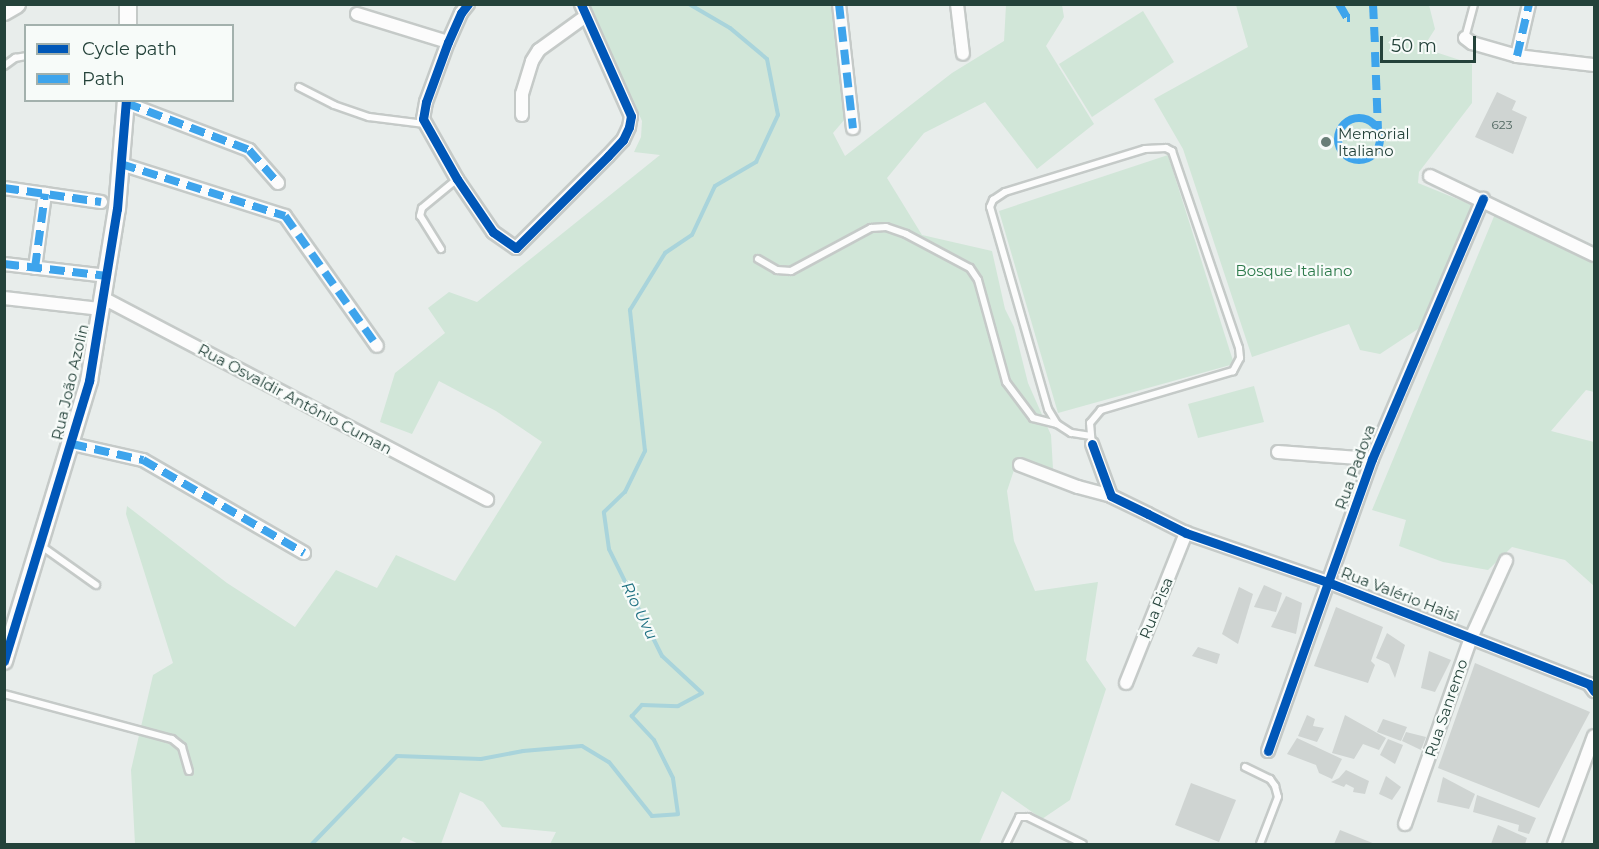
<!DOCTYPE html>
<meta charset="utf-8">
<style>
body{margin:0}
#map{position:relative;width:1599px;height:849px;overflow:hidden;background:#e8edeb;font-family:Montserrat,sans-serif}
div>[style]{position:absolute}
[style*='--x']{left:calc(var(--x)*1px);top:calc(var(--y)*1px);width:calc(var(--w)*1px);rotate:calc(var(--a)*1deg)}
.green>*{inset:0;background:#d1e6d8}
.stream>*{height:4px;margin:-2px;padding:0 2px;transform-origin:2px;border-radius:2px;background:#a9d4db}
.building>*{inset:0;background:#cfd4d2}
.roads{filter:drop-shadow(2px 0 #c5cac8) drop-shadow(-2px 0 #c5cac8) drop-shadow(0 2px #c5cac8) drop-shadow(0 -2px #c5cac8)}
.service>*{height:6px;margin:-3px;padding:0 3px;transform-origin:3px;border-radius:3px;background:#fcfcfc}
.minor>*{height:12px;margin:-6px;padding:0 6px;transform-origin:6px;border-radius:6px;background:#fcfcfc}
.tertiary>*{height:16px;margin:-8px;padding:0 8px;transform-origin:8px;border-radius:8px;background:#fcfcfc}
.secondary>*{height:18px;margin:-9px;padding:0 9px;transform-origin:9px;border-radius:9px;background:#fcfcfc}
.quiet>*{height:8px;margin-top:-4px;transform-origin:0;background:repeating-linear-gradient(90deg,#3ea4ec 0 15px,transparent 0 23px)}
.quiet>.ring{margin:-4px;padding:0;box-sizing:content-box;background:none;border:8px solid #3ea4ec;border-radius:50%}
.cycleway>*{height:9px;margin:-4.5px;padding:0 4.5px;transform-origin:4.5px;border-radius:4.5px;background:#0057b8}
.dots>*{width:16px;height:16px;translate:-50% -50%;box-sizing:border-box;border:3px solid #f7fbf9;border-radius:50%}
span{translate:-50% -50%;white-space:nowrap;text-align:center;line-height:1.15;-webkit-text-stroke:4.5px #f7fbf9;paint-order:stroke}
.number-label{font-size:12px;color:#506761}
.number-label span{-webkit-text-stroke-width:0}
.poi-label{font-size:15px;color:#24423a}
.left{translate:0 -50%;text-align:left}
.park-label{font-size:15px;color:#2d7a4b}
.street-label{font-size:15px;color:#24423a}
.water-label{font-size:16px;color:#1c6f80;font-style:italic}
.frame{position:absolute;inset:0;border:6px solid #24423a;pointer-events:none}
.legend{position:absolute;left:24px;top:24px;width:210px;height:78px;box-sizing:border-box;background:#f7fbf9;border:2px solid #a3b1ad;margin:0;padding:8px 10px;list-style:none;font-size:18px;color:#24423a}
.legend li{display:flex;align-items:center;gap:12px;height:30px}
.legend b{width:30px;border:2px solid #a3b1ad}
.scale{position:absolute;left:1380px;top:36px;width:96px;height:27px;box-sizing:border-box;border:3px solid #24423a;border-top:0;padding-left:8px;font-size:18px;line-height:21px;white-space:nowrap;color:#24423a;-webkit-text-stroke:4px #f7fbf9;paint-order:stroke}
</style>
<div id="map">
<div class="green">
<i style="clip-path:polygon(589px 5px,835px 5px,845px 119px,833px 133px,845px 156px,952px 73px,1004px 41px,1006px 5px,1062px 5px,1064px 17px,1046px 46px,1094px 124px,1037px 169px,985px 102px,924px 133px,887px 178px,922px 235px,992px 251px,1005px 309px,1014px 327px,1028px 383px,1051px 435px,1053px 469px,1018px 458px,1007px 491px,1014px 541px,1035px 591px,1098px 582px,1086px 660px,1106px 689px,1070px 800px,1042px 819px,1002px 791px,979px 844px,550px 844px,556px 832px,502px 827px,483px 802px,460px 792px,441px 844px,419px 844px,403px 837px,399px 844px,135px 844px,131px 770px,153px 675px,173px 663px,126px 514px,127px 506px,227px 583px,295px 627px,336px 570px,377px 588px,396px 555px,455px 581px,542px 442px,496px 411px,439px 381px,412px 434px,380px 422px,395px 373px,445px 333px,428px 308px,449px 292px,477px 302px,660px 155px,634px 152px,641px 137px,642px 121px)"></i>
<i style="clip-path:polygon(1236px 5px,1429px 5px,1435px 29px,1423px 48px,1472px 64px,1472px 103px,1419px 172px,1418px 183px,1477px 207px,1433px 319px,1380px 354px,1360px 350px,1349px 324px,1252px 357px,1183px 149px,1154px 99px,1248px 47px)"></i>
<i style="clip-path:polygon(1143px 11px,1174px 62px,1092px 117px,1059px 64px)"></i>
<i style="clip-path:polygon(1168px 155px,1234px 364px,1058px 413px,999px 211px)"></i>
<i style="clip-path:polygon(1495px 214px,1594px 263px,1594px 392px,1586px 390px,1551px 431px,1594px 442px,1594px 586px,1565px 560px,1512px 547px,1488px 570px,1443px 562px,1399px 546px,1406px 520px,1372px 510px)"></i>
<i style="clip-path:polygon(1254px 386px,1264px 422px,1198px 438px,1188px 404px)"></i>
</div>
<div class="stream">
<i style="--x:312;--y:844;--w:122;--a:-46"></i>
<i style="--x:397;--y:756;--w:84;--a:2"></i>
<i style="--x:481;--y:759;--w:43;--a:-10.8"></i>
<i style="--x:523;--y:751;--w:59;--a:-4.8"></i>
<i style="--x:582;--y:746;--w:31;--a:31"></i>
<i style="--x:609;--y:762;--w:69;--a:51.5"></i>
<i style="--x:652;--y:816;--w:26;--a:-4"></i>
<i style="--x:678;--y:814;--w:36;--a:-98"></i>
<i style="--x:673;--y:778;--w:42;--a:-116.6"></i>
<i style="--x:654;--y:740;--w:33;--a:-133"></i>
<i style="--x:632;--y:716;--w:15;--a:-48"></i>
<i style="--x:642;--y:705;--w:36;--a:2"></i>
<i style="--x:678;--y:706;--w:27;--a:-28"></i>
<i style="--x:702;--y:693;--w:54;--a:-137.2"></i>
<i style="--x:662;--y:656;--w:119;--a:-116.4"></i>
<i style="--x:609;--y:549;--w:37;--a:-98"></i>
<i style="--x:604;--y:512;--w:29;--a:-44"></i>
<i style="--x:625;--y:492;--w:46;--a:-64"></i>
<i style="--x:645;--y:451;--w:142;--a:-96.1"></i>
<i style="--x:630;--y:310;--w:67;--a:-58.4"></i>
<i style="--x:665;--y:253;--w:32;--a:-34"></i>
<i style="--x:692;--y:235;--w:54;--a:-64.9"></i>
<i style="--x:715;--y:186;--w:48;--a:-30.3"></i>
<i style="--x:756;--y:162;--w:52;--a:-64.9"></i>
<i style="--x:778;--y:115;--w:57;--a:-101.1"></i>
<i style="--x:767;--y:59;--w:48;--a:-140"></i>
<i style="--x:730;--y:28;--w:48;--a:-149.7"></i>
</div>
<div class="building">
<i style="clip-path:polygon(1497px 92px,1516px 101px,1512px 110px,1527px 117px,1513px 154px,1475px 137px)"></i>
<i style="clip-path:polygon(1264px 585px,1282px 593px,1276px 612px,1254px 607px)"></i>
<i style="clip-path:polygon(1239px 587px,1253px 594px,1238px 644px,1222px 634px)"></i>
<i style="clip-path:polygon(1286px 596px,1302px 603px,1296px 634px,1271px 627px)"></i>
<i style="clip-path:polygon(1336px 607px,1383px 627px,1371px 661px,1375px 665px,1368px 683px,1314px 666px)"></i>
<i style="clip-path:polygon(1387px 633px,1405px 645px,1395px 678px,1389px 664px,1376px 658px)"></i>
<i style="clip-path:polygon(1198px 647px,1220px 654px,1217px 664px,1192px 656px)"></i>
<i style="clip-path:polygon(1429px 651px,1451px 660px,1435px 692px,1421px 688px)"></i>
<i style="clip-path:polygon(1475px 663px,1590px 712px,1539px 808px,1438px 768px)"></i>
<i style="clip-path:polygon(1307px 715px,1315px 719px,1313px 726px,1324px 728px,1317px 742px,1298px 736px)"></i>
<i style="clip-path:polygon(1345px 715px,1386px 738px,1379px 750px,1363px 744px,1354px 759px,1332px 753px)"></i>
<i style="clip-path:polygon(1383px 719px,1407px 727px,1401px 741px,1377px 732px)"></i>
<i style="clip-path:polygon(1406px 732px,1426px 737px,1421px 750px,1402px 741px)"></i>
<i style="clip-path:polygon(1297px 738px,1342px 759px,1332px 779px,1319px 773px,1316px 765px,1287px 754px)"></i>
<i style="clip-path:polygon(1388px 739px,1403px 745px,1395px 764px,1380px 755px)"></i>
<i style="clip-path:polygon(1346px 770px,1369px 781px,1365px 794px,1353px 792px,1354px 788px,1346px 784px,1344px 787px,1331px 782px,1339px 778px)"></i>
<i style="clip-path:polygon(1386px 776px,1401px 787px,1392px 800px,1379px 794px)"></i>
<i style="clip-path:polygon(1443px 777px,1475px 794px,1469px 809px,1437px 802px)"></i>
<i style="clip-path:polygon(1191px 783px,1236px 800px,1219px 842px,1175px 825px)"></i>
<i style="clip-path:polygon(1477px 795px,1536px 818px,1529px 834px,1518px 831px,1519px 825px,1473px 812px)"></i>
<i style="clip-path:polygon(1498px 825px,1527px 838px,1525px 844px,1491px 844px)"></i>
<i style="clip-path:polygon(1340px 830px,1375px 844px,1334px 844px)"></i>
</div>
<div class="roads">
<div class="service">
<i style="--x:1465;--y:38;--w:35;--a:-75"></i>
<i style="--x:4;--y:66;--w:14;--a:-36"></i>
<i style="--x:15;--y:58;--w:11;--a:-10"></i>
<i style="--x:299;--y:87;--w:39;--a:27"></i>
<i style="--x:334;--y:105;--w:37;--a:19"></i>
<i style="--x:369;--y:117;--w:56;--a:7.1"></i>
<i style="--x:441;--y:249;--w:39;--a:-122"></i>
<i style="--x:420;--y:216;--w:8;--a:-76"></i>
<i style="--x:422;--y:208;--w:45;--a:-39.6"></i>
<i style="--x:758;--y:259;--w:22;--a:30"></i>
<i style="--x:777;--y:270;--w:14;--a:4"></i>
<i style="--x:791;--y:271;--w:91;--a:-28.3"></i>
<i style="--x:871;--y:228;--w:15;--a:-4"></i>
<i style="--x:886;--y:227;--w:21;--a:19"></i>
<i style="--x:906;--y:234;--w:72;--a:28"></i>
<i style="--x:970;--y:268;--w:14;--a:56"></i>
<i style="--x:978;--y:280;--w:106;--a:74.6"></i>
<i style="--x:1006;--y:382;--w:45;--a:53.1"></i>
<i style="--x:1033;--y:418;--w:25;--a:14"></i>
<i style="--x:1091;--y:436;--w:20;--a:-171"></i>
<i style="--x:1071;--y:433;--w:17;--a:-147"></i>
<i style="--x:1057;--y:424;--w:17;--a:-121"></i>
<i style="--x:1048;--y:409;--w:210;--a:-106"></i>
<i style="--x:990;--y:207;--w:8;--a:-67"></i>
<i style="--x:993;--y:200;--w:14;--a:-34"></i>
<i style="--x:1005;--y:192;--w:146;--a:-17.1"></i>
<i style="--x:1145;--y:149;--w:21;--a:-3"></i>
<i style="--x:1166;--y:148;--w:7;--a:27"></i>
<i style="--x:1172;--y:151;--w:208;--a:71.2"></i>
<i style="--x:1239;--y:348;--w:10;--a:84"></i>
<i style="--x:1240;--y:358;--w:15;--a:118"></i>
<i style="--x:1233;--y:371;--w:138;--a:163.5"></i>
<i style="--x:1101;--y:410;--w:17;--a:130"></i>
<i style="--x:1090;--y:423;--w:21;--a:85"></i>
<i style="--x:40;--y:545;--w:69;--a:35.5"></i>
<i style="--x:4;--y:694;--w:174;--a:15"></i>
<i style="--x:172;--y:739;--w:13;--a:39"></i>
<i style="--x:182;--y:747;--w:25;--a:74"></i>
<i style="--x:1245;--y:767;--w:28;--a:26"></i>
<i style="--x:1270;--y:779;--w:9;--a:54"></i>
<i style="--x:1275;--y:786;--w:11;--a:75"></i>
<i style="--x:1278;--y:797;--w:50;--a:111"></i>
<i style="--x:1006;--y:844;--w:30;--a:-64"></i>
<i style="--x:1019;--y:817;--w:9;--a:0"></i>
<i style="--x:1028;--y:817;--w:61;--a:26.1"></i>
</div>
<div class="minor">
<i style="--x:468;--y:4;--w:11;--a:128"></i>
<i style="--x:461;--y:13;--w:32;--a:114"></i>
<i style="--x:448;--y:42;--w:64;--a:110.1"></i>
<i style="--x:426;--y:102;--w:17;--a:100"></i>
<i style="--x:423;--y:119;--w:69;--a:60.5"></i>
<i style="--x:457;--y:179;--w:64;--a:55.8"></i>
<i style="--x:493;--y:232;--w:28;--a:35"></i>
<i style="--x:516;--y:248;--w:130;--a:-45"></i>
<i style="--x:608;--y:156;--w:22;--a:-47"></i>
<i style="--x:623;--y:140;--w:14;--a:-65"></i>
<i style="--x:629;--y:127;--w:11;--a:-80"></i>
<i style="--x:631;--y:116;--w:123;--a:-114.1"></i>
<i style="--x:839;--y:4;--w:125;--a:83.6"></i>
<i style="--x:957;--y:4;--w:50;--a:83.2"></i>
<i style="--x:357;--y:14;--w:95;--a:17.1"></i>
<i style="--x:1465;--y:38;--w:9;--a:36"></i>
<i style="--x:1472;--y:43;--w:47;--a:16.1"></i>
<i style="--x:1517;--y:56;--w:78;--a:6.7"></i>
<i style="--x:1517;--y:56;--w:53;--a:-77"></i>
<i style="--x:126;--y:103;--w:132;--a:20.9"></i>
<i style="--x:249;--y:150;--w:44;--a:48.7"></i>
<i style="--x:522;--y:115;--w:21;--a:-90"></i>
<i style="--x:522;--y:94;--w:34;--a:-73"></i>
<i style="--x:532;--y:61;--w:13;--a:-58"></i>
<i style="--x:539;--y:50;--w:58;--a:-35.9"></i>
<i style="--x:121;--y:164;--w:172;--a:17.6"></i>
<i style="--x:285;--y:216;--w:159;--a:54.7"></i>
<i style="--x:1430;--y:176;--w:182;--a:25.7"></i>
<i style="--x:4;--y:188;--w:98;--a:8.2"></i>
<i style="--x:4;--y:264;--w:104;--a:6.6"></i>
<i style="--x:35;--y:268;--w:75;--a:-82.3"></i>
<i style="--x:4;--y:298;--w:98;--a:6.5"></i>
<i style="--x:103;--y:298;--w:434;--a:27.7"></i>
<i style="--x:72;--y:444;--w:73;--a:12.7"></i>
<i style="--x:143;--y:460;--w:186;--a:30"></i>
<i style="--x:1092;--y:444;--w:55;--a:69.9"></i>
<i style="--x:1111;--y:496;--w:41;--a:25.9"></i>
<i style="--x:1148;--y:514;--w:42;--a:26.6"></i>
<i style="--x:1186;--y:533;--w:152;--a:19.1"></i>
<i style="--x:1330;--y:583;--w:278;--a:21.3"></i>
<i style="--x:1589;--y:684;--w:9;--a:54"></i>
<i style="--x:1278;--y:452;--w:94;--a:4.3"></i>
<i style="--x:1020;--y:465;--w:62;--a:20.8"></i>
<i style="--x:1078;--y:487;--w:34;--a:15"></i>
<i style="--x:1126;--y:683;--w:162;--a:-68.2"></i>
<i style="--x:1268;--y:751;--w:310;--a:-70.4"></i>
<i style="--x:1372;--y:459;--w:283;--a:-66.9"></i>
<i style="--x:1405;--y:824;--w:197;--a:-70.5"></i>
<i style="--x:1471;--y:638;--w:85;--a:-65.6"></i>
<i style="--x:1554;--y:844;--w:115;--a:-69.7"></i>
</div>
<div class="tertiary">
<i style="--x:128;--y:4;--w:22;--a:90"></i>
<i style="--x:4;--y:661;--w:293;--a:-73.1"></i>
<i style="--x:89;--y:381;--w:174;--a:-80.8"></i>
<i style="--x:117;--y:209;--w:109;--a:-85.3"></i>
</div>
<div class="secondary">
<i style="--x:4;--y:11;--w:14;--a:-30"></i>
</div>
</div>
<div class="quiet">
<i style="--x:839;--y:4;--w:125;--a:83.6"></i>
<i style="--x:1339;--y:4;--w:16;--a:60"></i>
<i style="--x:1347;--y:18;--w:3;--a:0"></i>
<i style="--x:1373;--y:4;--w:41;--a:87.2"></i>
<i style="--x:1375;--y:52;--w:78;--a:87.8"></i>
<i style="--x:1517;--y:56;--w:53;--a:-77"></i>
<i style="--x:126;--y:103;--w:132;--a:20.9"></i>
<i style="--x:249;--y:150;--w:44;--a:48.7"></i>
<i class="ring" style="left:1338px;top:118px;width:34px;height:34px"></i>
<i style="--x:121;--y:164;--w:172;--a:17.6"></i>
<i style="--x:285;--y:216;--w:159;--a:54.7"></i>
<i style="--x:4;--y:188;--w:98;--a:8.2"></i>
<i style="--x:4;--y:264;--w:104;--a:6.6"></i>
<i style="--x:35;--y:268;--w:75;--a:-82.3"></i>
<i style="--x:72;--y:444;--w:73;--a:12.7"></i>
<i style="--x:143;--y:460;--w:186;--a:30"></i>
</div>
<div class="cycleway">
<i style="--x:468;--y:4;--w:11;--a:128"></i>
<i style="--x:461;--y:13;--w:32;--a:114"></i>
<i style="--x:448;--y:42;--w:64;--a:110.1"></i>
<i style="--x:426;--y:102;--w:17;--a:100"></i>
<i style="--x:423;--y:119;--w:69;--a:60.5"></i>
<i style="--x:457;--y:179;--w:64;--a:55.8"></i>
<i style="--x:493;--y:232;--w:28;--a:35"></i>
<i style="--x:516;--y:248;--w:130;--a:-45"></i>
<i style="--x:608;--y:156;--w:22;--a:-47"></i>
<i style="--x:623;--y:140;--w:14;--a:-65"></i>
<i style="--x:629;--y:127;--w:11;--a:-80"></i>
<i style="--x:631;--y:116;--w:123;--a:-114.1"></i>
<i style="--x:1092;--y:444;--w:55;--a:69.9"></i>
<i style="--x:1111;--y:496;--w:41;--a:25.9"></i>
<i style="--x:1148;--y:514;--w:42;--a:26.6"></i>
<i style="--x:1186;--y:533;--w:152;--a:19.1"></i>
<i style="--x:1330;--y:583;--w:278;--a:21.3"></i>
<i style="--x:1589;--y:684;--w:9;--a:54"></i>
<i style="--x:4;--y:661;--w:293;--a:-73.1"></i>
<i style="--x:89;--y:381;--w:174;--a:-80.8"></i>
<i style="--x:117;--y:209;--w:109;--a:-85.3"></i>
<i style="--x:1268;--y:751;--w:310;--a:-70.4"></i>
<i style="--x:1372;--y:459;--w:283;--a:-66.9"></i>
</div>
<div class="dots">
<i style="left:1326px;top:142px;background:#697e78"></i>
</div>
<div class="number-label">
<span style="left:1502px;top:125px">623</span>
</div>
<div class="poi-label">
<span class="left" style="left:1338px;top:142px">Memorial<br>Italiano</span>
</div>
<div class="park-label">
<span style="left:1294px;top:271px">Bosque Italiano</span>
</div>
<div class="street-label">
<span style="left:70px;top:382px;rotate:-77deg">Rua João Azolin</span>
<span style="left:295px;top:399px;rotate:28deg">Rua Osvaldir Antônio Cuman</span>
<span style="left:1355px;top:467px;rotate:-70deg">Rua Padova</span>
<span style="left:1400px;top:594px;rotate:21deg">Rua Valério Haisi</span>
<span style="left:1156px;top:608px;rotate:-68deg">Rua Pisa</span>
<span style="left:1446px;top:708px;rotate:-71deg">Rua Sanremo</span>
</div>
<div class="water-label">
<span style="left:639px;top:611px;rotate:64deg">Rio Uvu</span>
</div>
<div class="frame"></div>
<ul class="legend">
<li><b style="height:8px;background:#0057b8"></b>Cycle path</li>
<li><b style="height:8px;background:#3ea4ec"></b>Path</li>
</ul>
<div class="scale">50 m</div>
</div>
